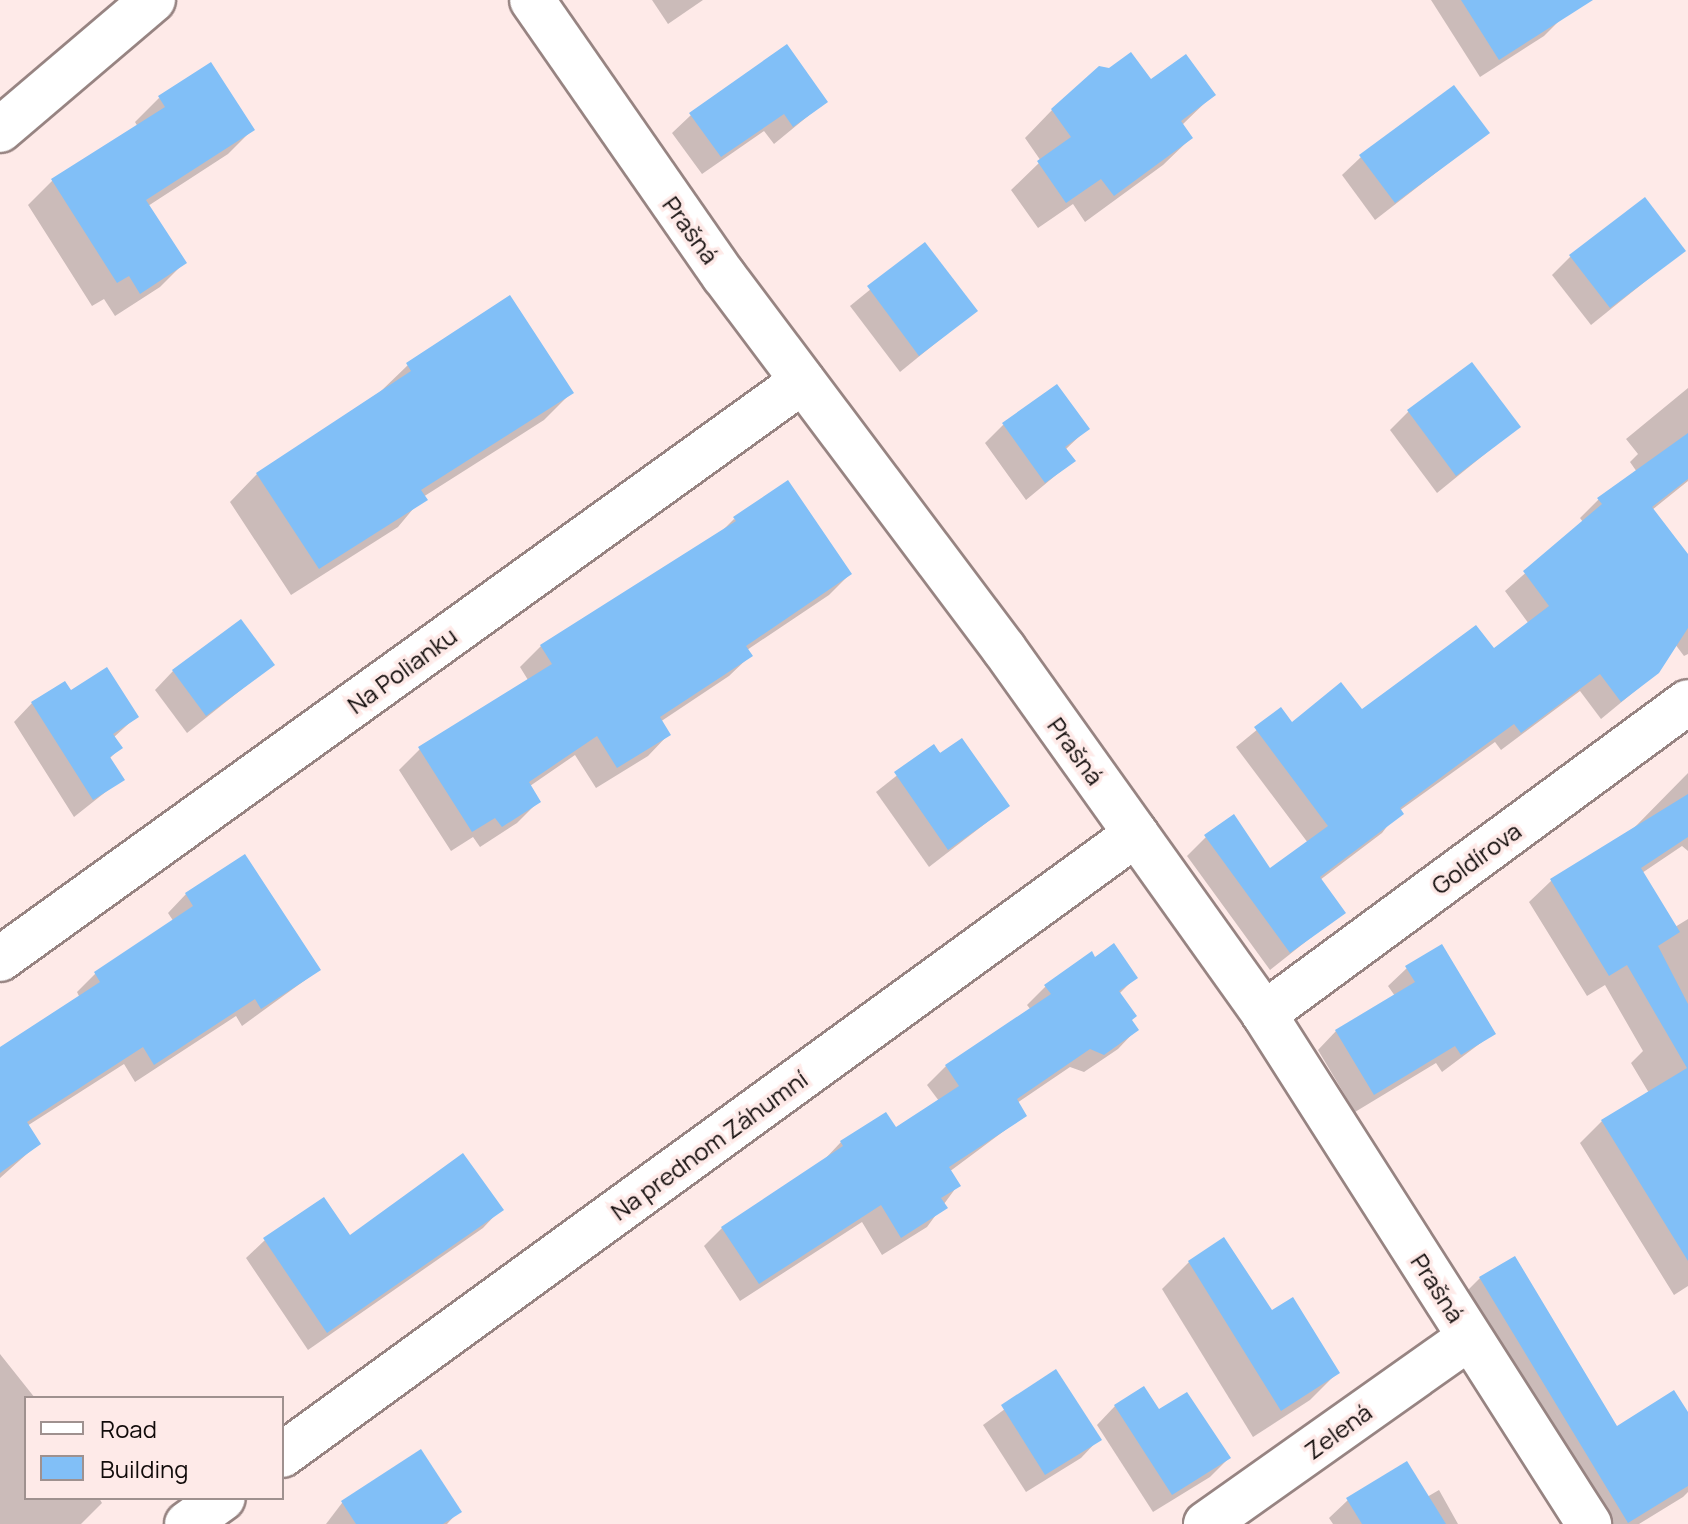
<!DOCTYPE html>
<meta charset="utf-8">
<style>
body{margin:0}
#map{position:relative;width:1688px;height:1524px;overflow:hidden;background:#feeae8;font-family:Manrope,sans-serif}
div>[style]{position:absolute}
[style*='--x']{left:calc(var(--x)*1px);top:calc(var(--y)*1px);width:calc(var(--w)*1px);rotate:calc(var(--a)*1deg)}
.shadow>*{inset:0;background:#0003}
.building>*{inset:0;background:#81bff7}
.roads{filter:drop-shadow(2px 0 #978482) drop-shadow(-2px 0 #978482) drop-shadow(0 2px #978482) drop-shadow(0 -2px #978482)}
.minor>*{height:44px;margin:-22px;padding:0 22px;transform-origin:22px;border-radius:22px;background:#fff}
span{translate:-50% -50%;white-space:nowrap;text-align:center;line-height:1.15;-webkit-text-stroke:7px #feeae8;paint-order:stroke}
.street-label{font-size:24px;color:#110b0a}
.legend{position:absolute;left:24px;top:1396px;width:260px;height:104px;box-sizing:border-box;background:#feeae8;border:2px solid #9f918f;margin:0;padding:10px 14px;list-style:none;font-size:24px;color:#110b0a}
.legend li{display:flex;align-items:center;gap:16px;height:40px}
.legend b{width:40px;border:2px solid #9f918f}
</style>
<div id="map">
<div class="shadow">
<i style="clip-path:polygon(652px 0,703px 0,668px 24px)"></i>
<i style="clip-path:polygon(1431px 0,1550px 0,1562px 18px,1544px 36px,1480px 77px)"></i>
<i style="clip-path:polygon(1109px 70px,1213px 95px,1182px 125px,1191px 138px,1163px 165px,1085px 222px,1073px 204px,1038px 228px,1011px 190px,1041px 161px,1025px 138px,1052px 110px)"></i>
<i style="clip-path:polygon(159px 98px,252px 130px,228px 154px,148px 206px,184px 263px,160px 287px,115px 316px,104px 299px,92px 306px,28px 205px,53px 180px,138px 127px,135px 122px)"></i>
<i style="clip-path:polygon(825px 102px,774px 144px,764px 131px,702px 174px,672px 133px,691px 115px)"></i>
<i style="clip-path:polygon(1487px 133px,1375px 220px,1342px 175px,1361px 157px)"></i>
<i style="clip-path:polygon(925px 245px,975px 311px,900px 372px,850px 306px)"></i>
<i style="clip-path:polygon(1683px 251px,1591px 325px,1552px 275px,1571px 256px)"></i>
<i style="clip-path:polygon(408px 365px,571px 393px,544px 420px,423px 497px,398px 527px,291px 595px,230px 502px,257px 474px,380px 392px)"></i>
<i style="clip-path:polygon(1688px 388px,1688px 481px,1652px 510px,1688px 558px,1688px 654px,1684px 656px,1675px 644px,1658px 672px,1601px 719px,1580px 691px,1501px 750px,1495px 742px,1399px 811px,1382px 833px,1320px 880px,1343px 912px,1270px 970px,1187px 856px,1206px 837px,1270px 871px,1308px 843px,1236px 747px,1281px 710px,1292px 725px,1362px 711px,1493px 651px,1529px 624px,1505px 591px,1583px 522px,1580px 518px,1599px 499px,1637px 472px,1630px 462px,1638px 454px,1626px 439px)"></i>
<i style="clip-path:polygon(1409px 411px,1518px 427px,1437px 493px,1390px 430px)"></i>
<i style="clip-path:polygon(1003px 425px,1088px 428px,1065px 450px,1073px 461px,1026px 500px,985px 443px)"></i>
<i style="clip-path:polygon(734px 519px,850px 574px,829px 595px,747px 650px,750px 656px,729px 676px,660px 722px,668px 735px,648px 756px,596px 788px,575px 755px,530px 786px,538px 802px,517px 823px,480px 847px,473px 837px,451px 851px,399px 770px,420px 749px,528px 680px,520px 667px,541px 646px,718px 535px)"></i>
<i style="clip-path:polygon(272px 665px,187px 733px,155px 690px,173px 671px)"></i>
<i style="clip-path:polygon(71px 693px,136px 717px,113px 738px,120px 748px,109px 759px,122px 779px,74px 817px,14px 722px,32px 703px)"></i>
<i style="clip-path:polygon(933px 747px,1008px 806px,929px 867px,876px 792px)"></i>
<i style="clip-path:polygon(1688px 773px,1688px 851px,1682px 846px,1642px 873px,1675px 927px,1688px 919px,1688px 1286px,1674px 1295px,1580px 1143px,1602px 1121px,1649px 1093px,1631px 1063px,1643px 1051px,1605px 985px,1587px 996px,1529px 902px,1551px 881px,1630px 832px)"></i>
<i style="clip-path:polygon(244px 856px,319px 970px,242px 1026px,236px 1016px,135px 1082px,124px 1064px,27px 1126px,38px 1144px,0 1178px,0 1051px,80px 998px,77px 992px,95px 974px,174px 922px,168px 913px,186px 894px)"></i>
<i style="clip-path:polygon(1095px 959px,1135px 978px,1119px 994px,1136px 1030px,1118px 1049px,1084px 1072px,1070px 1067px,1017px 1103px,1024px 1116px,949px 1172px,958px 1185px,927px 1227px,882px 1255px,862px 1222px,740px 1301px,704px 1246px,722px 1228px,823px 1161px,841px 1142px,895px 1130px,939px 1101px,927px 1085px,946px 1066px,1031px 1010px,1027px 1005px,1046px 986px)"></i>
<i style="clip-path:polygon(1407px 968px,1494px 1033px,1442px 1072px,1436px 1063px,1355px 1112px,1318px 1050px,1336px 1031px,1395px 996px,1388px 986px)"></i>
<i style="clip-path:polygon(501px 1209px,483px 1228px,308px 1350px,246px 1258px,265px 1240px,350px 1238px)"></i>
<i style="clip-path:polygon(1189px 1262px,1272px 1313px,1337px 1373px,1310px 1400px,1253px 1437px,1162px 1289px)"></i>
<i style="clip-path:polygon(1480px 1278px,1616px 1428px,1688px 1416px,1688px 1492px,1683px 1497px,1639px 1524px,1590px 1524px,1456px 1302px)"></i>
<i style="clip-path:polygon(0 1354px,35px 1398px,26px 1398px,26px 1498px,99px 1498px,102px 1503px,81px 1524px,0 1524px)"></i>
<i style="clip-path:polygon(1056px 1372px,1099px 1439px,1081px 1458px,1026px 1492px,983px 1425px)"></i>
<i style="clip-path:polygon(1115px 1406px,1158px 1412px,1229px 1458px,1210px 1477px,1153px 1512px,1097px 1425px)"></i>
<i style="clip-path:polygon(421px 1452px,459px 1511px,447px 1524px,326px 1524px,342px 1503px)"></i>
<i style="clip-path:polygon(1439px 1490px,1458px 1524px,1333px 1524px,1329px 1518px,1348px 1500px,1427px 1497px)"></i>
</div>
<div class="building">
<i style="clip-path:polygon(1461px 0,1593px 0,1499px 60px)"></i>
<i style="clip-path:polygon(787px 44px,828px 102px,793px 127px,784px 114px,721px 157px,689px 113px)"></i>
<i style="clip-path:polygon(1131px 52px,1151px 79px,1186px 54px,1216px 95px,1181px 121px,1193px 138px,1114px 196px,1101px 179px,1066px 203px,1037px 161px,1071px 137px,1051px 109px,1099px 66px,1109px 68px)"></i>
<i style="clip-path:polygon(211px 62px,255px 130px,146px 200px,187px 263px,140px 294px,129px 276px,117px 283px,51px 179px,165px 107px,158px 96px)"></i>
<i style="clip-path:polygon(1454px 85px,1490px 133px,1395px 203px,1359px 155px)"></i>
<i style="clip-path:polygon(1645px 197px,1686px 251px,1610px 308px,1569px 255px)"></i>
<i style="clip-path:polygon(925px 242px,978px 311px,919px 356px,867px 286px)"></i>
<i style="clip-path:polygon(510px 295px,574px 393px,421px 490px,428px 500px,319px 569px,256px 473px,411px 371px,406px 363px)"></i>
<i style="clip-path:polygon(1472px 362px,1521px 427px,1456px 476px,1407px 410px)"></i>
<i style="clip-path:polygon(1057px 384px,1090px 429px,1065px 447px,1076px 461px,1045px 483px,1002px 423px)"></i>
<i style="clip-path:polygon(1688px 433px,1688px 479px,1652px 507px,1688px 554px,1688px 628px,1659px 673px,1621px 702px,1600px 674px,1521px 733px,1514px 724px,1459px 764px,1400px 808px,1404px 814px,1320px 877px,1346px 913px,1290px 953px,1204px 835px,1234px 814px,1270px 868px,1328px 826px,1254px 727px,1281px 707px,1292px 722px,1341px 682px,1362px 709px,1476px 625px,1494px 648px,1549px 606px,1523px 571px,1602px 504px,1597px 498px)"></i>
<i style="clip-path:polygon(788px 480px,852px 574px,746px 646px,753px 656px,660px 717px,671px 735px,617px 768px,597px 736px,529px 782px,541px 802px,502px 827px,495px 818px,472px 832px,418px 747px,552px 664px,540px 645px,736px 521px,733px 517px)"></i>
<i style="clip-path:polygon(241px 619px,275px 665px,206px 716px,172px 670px)"></i>
<i style="clip-path:polygon(107px 667px,139px 717px,113px 734px,123px 748px,110px 757px,125px 780px,93px 800px,31px 702px,65px 681px,71px 690px)"></i>
<i style="clip-path:polygon(962px 738px,1010px 806px,948px 850px,894px 772px,934px 744px,940px 753px)"></i>
<i style="clip-path:polygon(1688px 794px,1688px 837px,1641px 868px,1680px 932px,1658px 946px,1688px 1004px,1688px 1261px,1601px 1120px,1687px 1068px,1627px 965px,1609px 976px,1550px 879px)"></i>
<i style="clip-path:polygon(245px 854px,321px 970px,261px 1009px,255px 999px,154px 1065px,143px 1047px,27px 1122px,41px 1144px,0 1173px,0 1047px,100px 982px,94px 972px,193px 906px,185px 893px)"></i>
<i style="clip-path:polygon(1114px 943px,1138px 978px,1119px 991px,1137px 1016px,1132px 1020px,1139px 1030px,1104px 1055px,1090px 1049px,1017px 1099px,1027px 1116px,949px 1167px,961px 1186px,941px 1198px,948px 1208px,901px 1238px,881px 1205px,759px 1284px,721px 1227px,843px 1146px,840px 1141px,886px 1112px,896px 1127px,959px 1086px,945px 1065px,1051px 994px,1044px 985px,1092px 951px,1095px 957px)"></i>
<i style="clip-path:polygon(1442px 944px,1496px 1034px,1461px 1055px,1455px 1046px,1374px 1095px,1335px 1030px,1415px 982px,1405px 966px)"></i>
<i style="clip-path:polygon(463px 1153px,504px 1210px,327px 1333px,263px 1238px,324px 1197px,350px 1235px)"></i>
<i style="clip-path:polygon(1224px 1237px,1272px 1310px,1293px 1297px,1340px 1373px,1281px 1411px,1188px 1261px)"></i>
<i style="clip-path:polygon(1515px 1256px,1617px 1426px,1674px 1390px,1688px 1412px,1688px 1486px,1628px 1523px,1479px 1277px)"></i>
<i style="clip-path:polygon(1056px 1369px,1102px 1440px,1045px 1475px,1001px 1405px)"></i>
<i style="clip-path:polygon(1144px 1386px,1159px 1409px,1187px 1392px,1231px 1458px,1172px 1495px,1114px 1405px)"></i>
<i style="clip-path:polygon(421px 1449px,462px 1512px,443px 1524px,356px 1524px,341px 1501px)"></i>
<i style="clip-path:polygon(1407px 1461px,1446px 1524px,1362px 1524px,1346px 1498px)"></i>
</div>
<div class="roads">
<div class="minor">
<i style="--x:532;--y:0;--w:336;--a:55.2"></i>
<i style="--x:724;--y:276;--w:466;--a:53.1"></i>
<i style="--x:1004;--y:649;--w:448;--a:54.5"></i>
<i style="--x:1264;--y:1014;--w:605;--a:57.49"></i>
<i style="--x:0;--y:130;--w:201;--a:-40.4"></i>
<i style="--x:0;--y:959;--w:989;--a:-35.75"></i>
<i style="--x:1264;--y:1014;--w:526;--a:-36.35"></i>
<i style="--x:282;--y:1455;--w:1056;--a:-36.02"></i>
<i style="--x:187;--y:1524;--w:44;--a:-35.8"></i>
<i style="--x:1206;--y:1524;--w:322;--a:-35.3"></i>
</div>
</div>
<div class="street-label">
<span style="left:691px;top:230px;rotate:54deg">Prašná</span>
<span style="left:402px;top:670px;rotate:-36deg">Na Polianku</span>
<span style="left:1076px;top:751px;rotate:54deg">Prašná</span>
<span style="left:1476px;top:858px;rotate:-36deg">Goldírova</span>
<span style="left:709px;top:1145px;rotate:-36deg">Na prednom Záhumní</span>
<span style="left:1438px;top:1288px;rotate:57deg">Prašná</span>
<span style="left:1338px;top:1431px;rotate:-36deg">Zelená</span>
</div>
<ul class="legend">
<li><b style="height:10px;background:#fff"></b>Road</li>
<li><b style="height:22px;background:#81bff7"></b>Building</li>
</ul>
</div>
